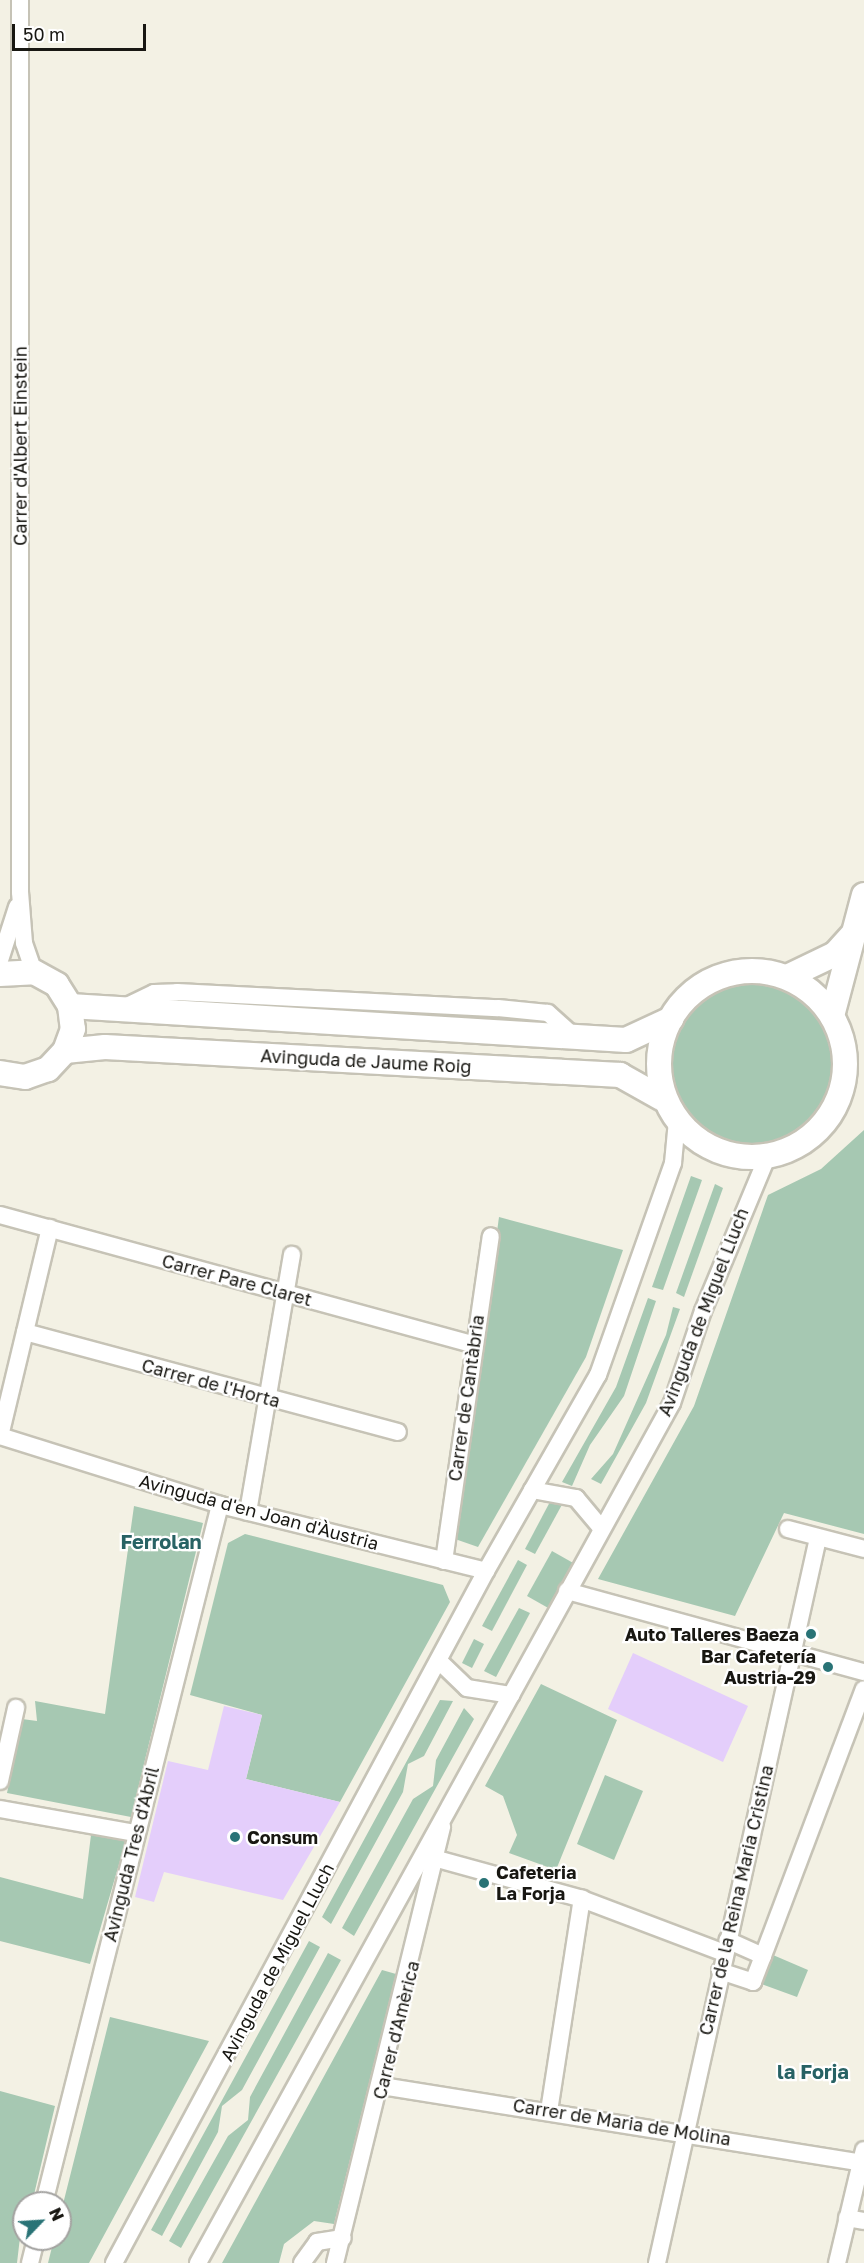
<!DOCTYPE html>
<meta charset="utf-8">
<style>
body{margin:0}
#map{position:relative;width:864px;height:2263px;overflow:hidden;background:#f3f1e4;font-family:"Golos Text",sans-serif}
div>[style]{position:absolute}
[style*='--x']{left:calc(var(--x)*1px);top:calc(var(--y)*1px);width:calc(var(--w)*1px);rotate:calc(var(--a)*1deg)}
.green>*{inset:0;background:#a6c8b2}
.round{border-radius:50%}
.building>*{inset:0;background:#e4cefb}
.roads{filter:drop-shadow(2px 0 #c6c3b6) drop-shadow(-2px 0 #c6c3b6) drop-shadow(0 2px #c6c3b6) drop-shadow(0 -2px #c6c3b6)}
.street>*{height:16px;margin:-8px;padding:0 8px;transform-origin:8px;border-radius:8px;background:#fff}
.secondary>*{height:24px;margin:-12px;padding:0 12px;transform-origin:12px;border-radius:12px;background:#fff}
.secondary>.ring{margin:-12px;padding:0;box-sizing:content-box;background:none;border:24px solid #fff;border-radius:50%}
.dots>*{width:16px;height:16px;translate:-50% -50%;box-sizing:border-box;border:3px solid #fff;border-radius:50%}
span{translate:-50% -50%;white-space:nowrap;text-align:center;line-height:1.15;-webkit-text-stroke:4.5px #fff;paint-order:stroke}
.street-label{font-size:18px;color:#181712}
.poi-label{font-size:18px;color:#181712;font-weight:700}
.right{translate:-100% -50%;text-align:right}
.left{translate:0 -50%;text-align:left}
.neighbourhood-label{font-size:20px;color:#276264;font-weight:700}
.north{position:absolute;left:12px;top:2191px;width:60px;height:60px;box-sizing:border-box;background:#fff;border:2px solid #a3a2a0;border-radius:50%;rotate:65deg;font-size:16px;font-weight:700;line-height:24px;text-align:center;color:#181712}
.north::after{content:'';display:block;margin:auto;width:21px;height:27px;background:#297376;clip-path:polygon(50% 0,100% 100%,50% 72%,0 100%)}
.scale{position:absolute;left:12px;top:24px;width:134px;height:27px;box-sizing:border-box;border:3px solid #181712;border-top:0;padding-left:8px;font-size:18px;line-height:21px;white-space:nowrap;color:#181712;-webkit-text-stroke:4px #fff;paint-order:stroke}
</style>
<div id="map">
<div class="green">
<i class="round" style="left:672px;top:983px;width:162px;height:162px"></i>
<i style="clip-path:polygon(864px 1130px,864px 1534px,784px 1513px,735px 1616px,598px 1579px,694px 1406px,768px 1195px,821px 1169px)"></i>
<i style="clip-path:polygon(691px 1176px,702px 1180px,663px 1290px,652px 1287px)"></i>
<i style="clip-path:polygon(715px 1184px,723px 1188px,684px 1297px,676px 1293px)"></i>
<i style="clip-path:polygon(499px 1217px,623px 1250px,586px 1357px,478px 1547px,455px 1539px)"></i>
<i style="clip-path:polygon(648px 1298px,656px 1301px,624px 1396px,590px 1445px,572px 1486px,562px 1482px,616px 1387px)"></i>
<i style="clip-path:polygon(673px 1307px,680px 1309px,646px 1403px,601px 1484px,591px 1479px,613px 1454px,666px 1335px)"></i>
<i style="clip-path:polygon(552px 1498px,564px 1501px,535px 1554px,525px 1549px)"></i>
<i style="clip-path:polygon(134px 1506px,203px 1523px,131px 1817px,7px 1793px,22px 1719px,37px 1721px,35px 1701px,105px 1714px)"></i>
<i style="clip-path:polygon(245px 1534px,443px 1585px,450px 1602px,340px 1802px,246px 1779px,262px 1715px,190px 1695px,228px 1543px)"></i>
<i style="clip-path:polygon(552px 1551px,575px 1564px,550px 1609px,527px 1596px)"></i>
<i style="clip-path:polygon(518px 1560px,527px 1565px,492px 1631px,482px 1626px)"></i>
<i style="clip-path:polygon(519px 1608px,530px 1613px,496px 1677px,484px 1671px)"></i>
<i style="clip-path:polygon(474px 1639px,484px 1644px,472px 1668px,462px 1663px)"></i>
<i style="clip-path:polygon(541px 1684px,617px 1720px,556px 1870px,509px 1853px,517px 1835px,503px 1796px,485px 1786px)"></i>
<i style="clip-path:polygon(440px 1700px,453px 1701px,424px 1756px,408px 1764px,403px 1792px,331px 1924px,322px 1917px)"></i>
<i style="clip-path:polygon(464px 1708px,474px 1719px,354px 1936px,342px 1928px,413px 1799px,433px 1786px,436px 1760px)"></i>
<i style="clip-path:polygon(605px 1775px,643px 1791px,614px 1860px,577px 1844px)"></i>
<i style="clip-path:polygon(91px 1835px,126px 1840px,90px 1964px,0 1941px,0 1877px,83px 1899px)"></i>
<i style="clip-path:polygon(309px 1941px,320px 1947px,242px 2090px,222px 2106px,218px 2132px,162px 2236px,151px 2230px)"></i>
<i style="clip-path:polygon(328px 1953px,341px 1960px,181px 2248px,169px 2241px,228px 2136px,248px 2120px,250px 2097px)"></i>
<i style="clip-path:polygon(773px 1955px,808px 1970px,797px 1997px,761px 1984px)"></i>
<i style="clip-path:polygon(382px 1970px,396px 1974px,334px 2224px,314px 2221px,284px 2244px,279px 2263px,222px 2263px)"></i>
<i style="clip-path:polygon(110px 2017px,209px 2041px,89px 2263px,48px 2263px,54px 2239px,60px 2239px,60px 2216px)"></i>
<i style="clip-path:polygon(0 2091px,55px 2106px,32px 2203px,24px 2203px,17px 2263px,0 2263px)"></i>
</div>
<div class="building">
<i style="clip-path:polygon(633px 1653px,748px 1706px,723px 1762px,608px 1709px)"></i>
<i style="clip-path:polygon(224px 1706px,262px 1715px,246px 1779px,340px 1802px,283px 1900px,164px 1872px,154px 1902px,135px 1897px,168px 1761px,208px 1770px)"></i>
</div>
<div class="roads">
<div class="street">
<i style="--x:20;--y:0;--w:892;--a:90"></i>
<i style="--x:20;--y:892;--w:51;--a:85.5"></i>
<i style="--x:24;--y:943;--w:31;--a:71"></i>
<i style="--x:0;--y:960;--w:56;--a:-72.2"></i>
<i style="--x:123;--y:1008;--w:34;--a:-26"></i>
<i style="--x:154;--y:993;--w:23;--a:-2"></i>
<i style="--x:177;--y:992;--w:321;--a:2.9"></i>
<i style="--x:498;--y:1008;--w:50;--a:5.7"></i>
<i style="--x:548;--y:1013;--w:38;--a:42"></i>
<i style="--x:0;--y:1215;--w:490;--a:15.3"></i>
<i style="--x:25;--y:1332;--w:386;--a:15"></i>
<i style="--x:0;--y:1436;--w:231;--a:17.4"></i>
<i style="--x:220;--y:1505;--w:274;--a:13.9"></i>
<i style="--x:0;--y:1436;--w:214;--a:-76.5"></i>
<i style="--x:532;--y:1490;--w:45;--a:10.3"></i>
<i style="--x:576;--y:1498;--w:40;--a:50"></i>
<i style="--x:248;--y:1512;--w:261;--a:-80.3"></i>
<i style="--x:788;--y:1529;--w:79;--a:14.7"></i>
<i style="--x:444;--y:1561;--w:328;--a:-81.8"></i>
<i style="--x:567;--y:1591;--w:308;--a:15.3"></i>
<i style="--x:439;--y:1661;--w:39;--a:44"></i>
<i style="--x:467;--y:1688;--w:45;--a:9"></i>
<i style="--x:0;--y:1781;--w:75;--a:-77.6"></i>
<i style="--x:0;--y:1809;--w:137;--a:10.1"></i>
<i style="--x:430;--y:1857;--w:158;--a:15.4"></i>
<i style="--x:582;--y:1899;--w:152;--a:20.8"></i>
<i style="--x:763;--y:1956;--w:285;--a:-69.3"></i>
<i style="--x:720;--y:1971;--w:35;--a:18"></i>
<i style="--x:753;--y:1982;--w:28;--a:-69"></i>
<i style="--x:763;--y:1956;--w:39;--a:-156"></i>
<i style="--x:382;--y:2086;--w:485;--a:9.1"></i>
<i style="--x:549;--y:2111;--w:215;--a:-81.2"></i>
<i style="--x:44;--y:2203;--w:720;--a:-75.85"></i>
<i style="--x:847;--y:2218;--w:17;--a:10"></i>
<i style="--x:30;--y:2263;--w:25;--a:-76"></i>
<i style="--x:114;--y:2263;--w:786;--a:-61.74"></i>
<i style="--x:486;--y:1571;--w:226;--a:-60.3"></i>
<i style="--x:598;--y:1375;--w:225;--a:-70.5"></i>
<i style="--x:673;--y:1163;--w:42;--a:-84.6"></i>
<i style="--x:198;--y:2263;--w:982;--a:-61.14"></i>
<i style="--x:672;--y:1403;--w:97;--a:-71.4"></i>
<i style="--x:703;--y:1311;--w:167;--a:-67.4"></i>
<i style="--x:302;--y:2263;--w:26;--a:-54"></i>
<i style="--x:317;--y:2242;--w:26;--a:-9"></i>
<i style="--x:335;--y:2263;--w:449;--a:-76.2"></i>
<i style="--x:657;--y:2263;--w:743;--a:-77.48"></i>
<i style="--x:837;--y:2263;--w:116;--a:-76.6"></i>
</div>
<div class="secondary">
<i class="ring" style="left:659px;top:971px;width:162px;height:162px"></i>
<i style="--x:0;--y:974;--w:34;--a:-3"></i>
<i style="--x:34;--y:972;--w:26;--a:29"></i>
<i style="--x:57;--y:985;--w:25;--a:58"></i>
<i style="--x:70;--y:1006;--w:23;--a:83"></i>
<i style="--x:73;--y:1029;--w:23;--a:110"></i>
<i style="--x:65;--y:1051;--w:25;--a:133"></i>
<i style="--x:48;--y:1069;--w:24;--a:161"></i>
<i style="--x:25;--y:1077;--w:25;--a:-171"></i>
<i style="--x:787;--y:977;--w:53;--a:-25.6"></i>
<i style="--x:835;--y:954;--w:25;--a:-48"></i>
<i style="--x:70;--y:1006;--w:557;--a:3.5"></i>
<i style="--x:626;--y:1040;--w:50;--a:-25"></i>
<i style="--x:832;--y:1016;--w:125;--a:-75.2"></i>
<i style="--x:65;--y:1051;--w:40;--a:-5.7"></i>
<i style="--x:105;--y:1047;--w:516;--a:3.11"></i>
<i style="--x:620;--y:1075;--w:47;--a:29.3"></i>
</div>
</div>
<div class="dots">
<i style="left:811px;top:1634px;background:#297376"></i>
<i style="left:828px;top:1667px;background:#297376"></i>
<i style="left:235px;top:1837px;background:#297376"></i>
<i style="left:484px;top:1883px;background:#297376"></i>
</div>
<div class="street-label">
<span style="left:20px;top:446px;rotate:-90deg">Carrer d'Albert Einstein</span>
<span style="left:366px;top:1061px;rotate:3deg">Avinguda de Jaume Roig</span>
<span style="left:237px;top:1280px;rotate:15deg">Carrer Pare Claret</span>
<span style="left:703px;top:1312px;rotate:-69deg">Avinguda de Miguel Lluch</span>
<span style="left:211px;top:1383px;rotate:15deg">Carrer de l'Horta</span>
<span style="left:466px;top:1398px;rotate:-82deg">Carrer de Cantàbria</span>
<span style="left:259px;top:1512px;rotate:15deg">Avinguda d'en Joan d'Àustria</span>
<span style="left:131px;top:1854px;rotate:-76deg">Avinguda Tres d'Abril</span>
<span style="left:736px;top:1900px;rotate:-77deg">Carrer de la Reina Maria Cristina</span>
<span style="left:277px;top:1962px;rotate:-62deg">Avinguda de Miguel Lluch</span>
<span style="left:396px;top:2030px;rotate:-76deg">Carrer d'Amèrica</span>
<span style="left:622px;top:2122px;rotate:9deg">Carrer de Maria de Molina</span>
</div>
<div class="poi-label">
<span class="right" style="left:799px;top:1634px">Auto Talleres Baeza</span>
<span class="right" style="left:816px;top:1667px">Bar Cafetería<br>Austria-29</span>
<span class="left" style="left:247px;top:1837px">Consum</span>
<span class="left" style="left:496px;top:1883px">Cafeteria<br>La Forja</span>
</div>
<div class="neighbourhood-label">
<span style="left:161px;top:1541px">Ferrolan</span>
<span style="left:813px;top:2071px">la Forja</span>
</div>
<div class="north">N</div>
<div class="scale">50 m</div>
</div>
